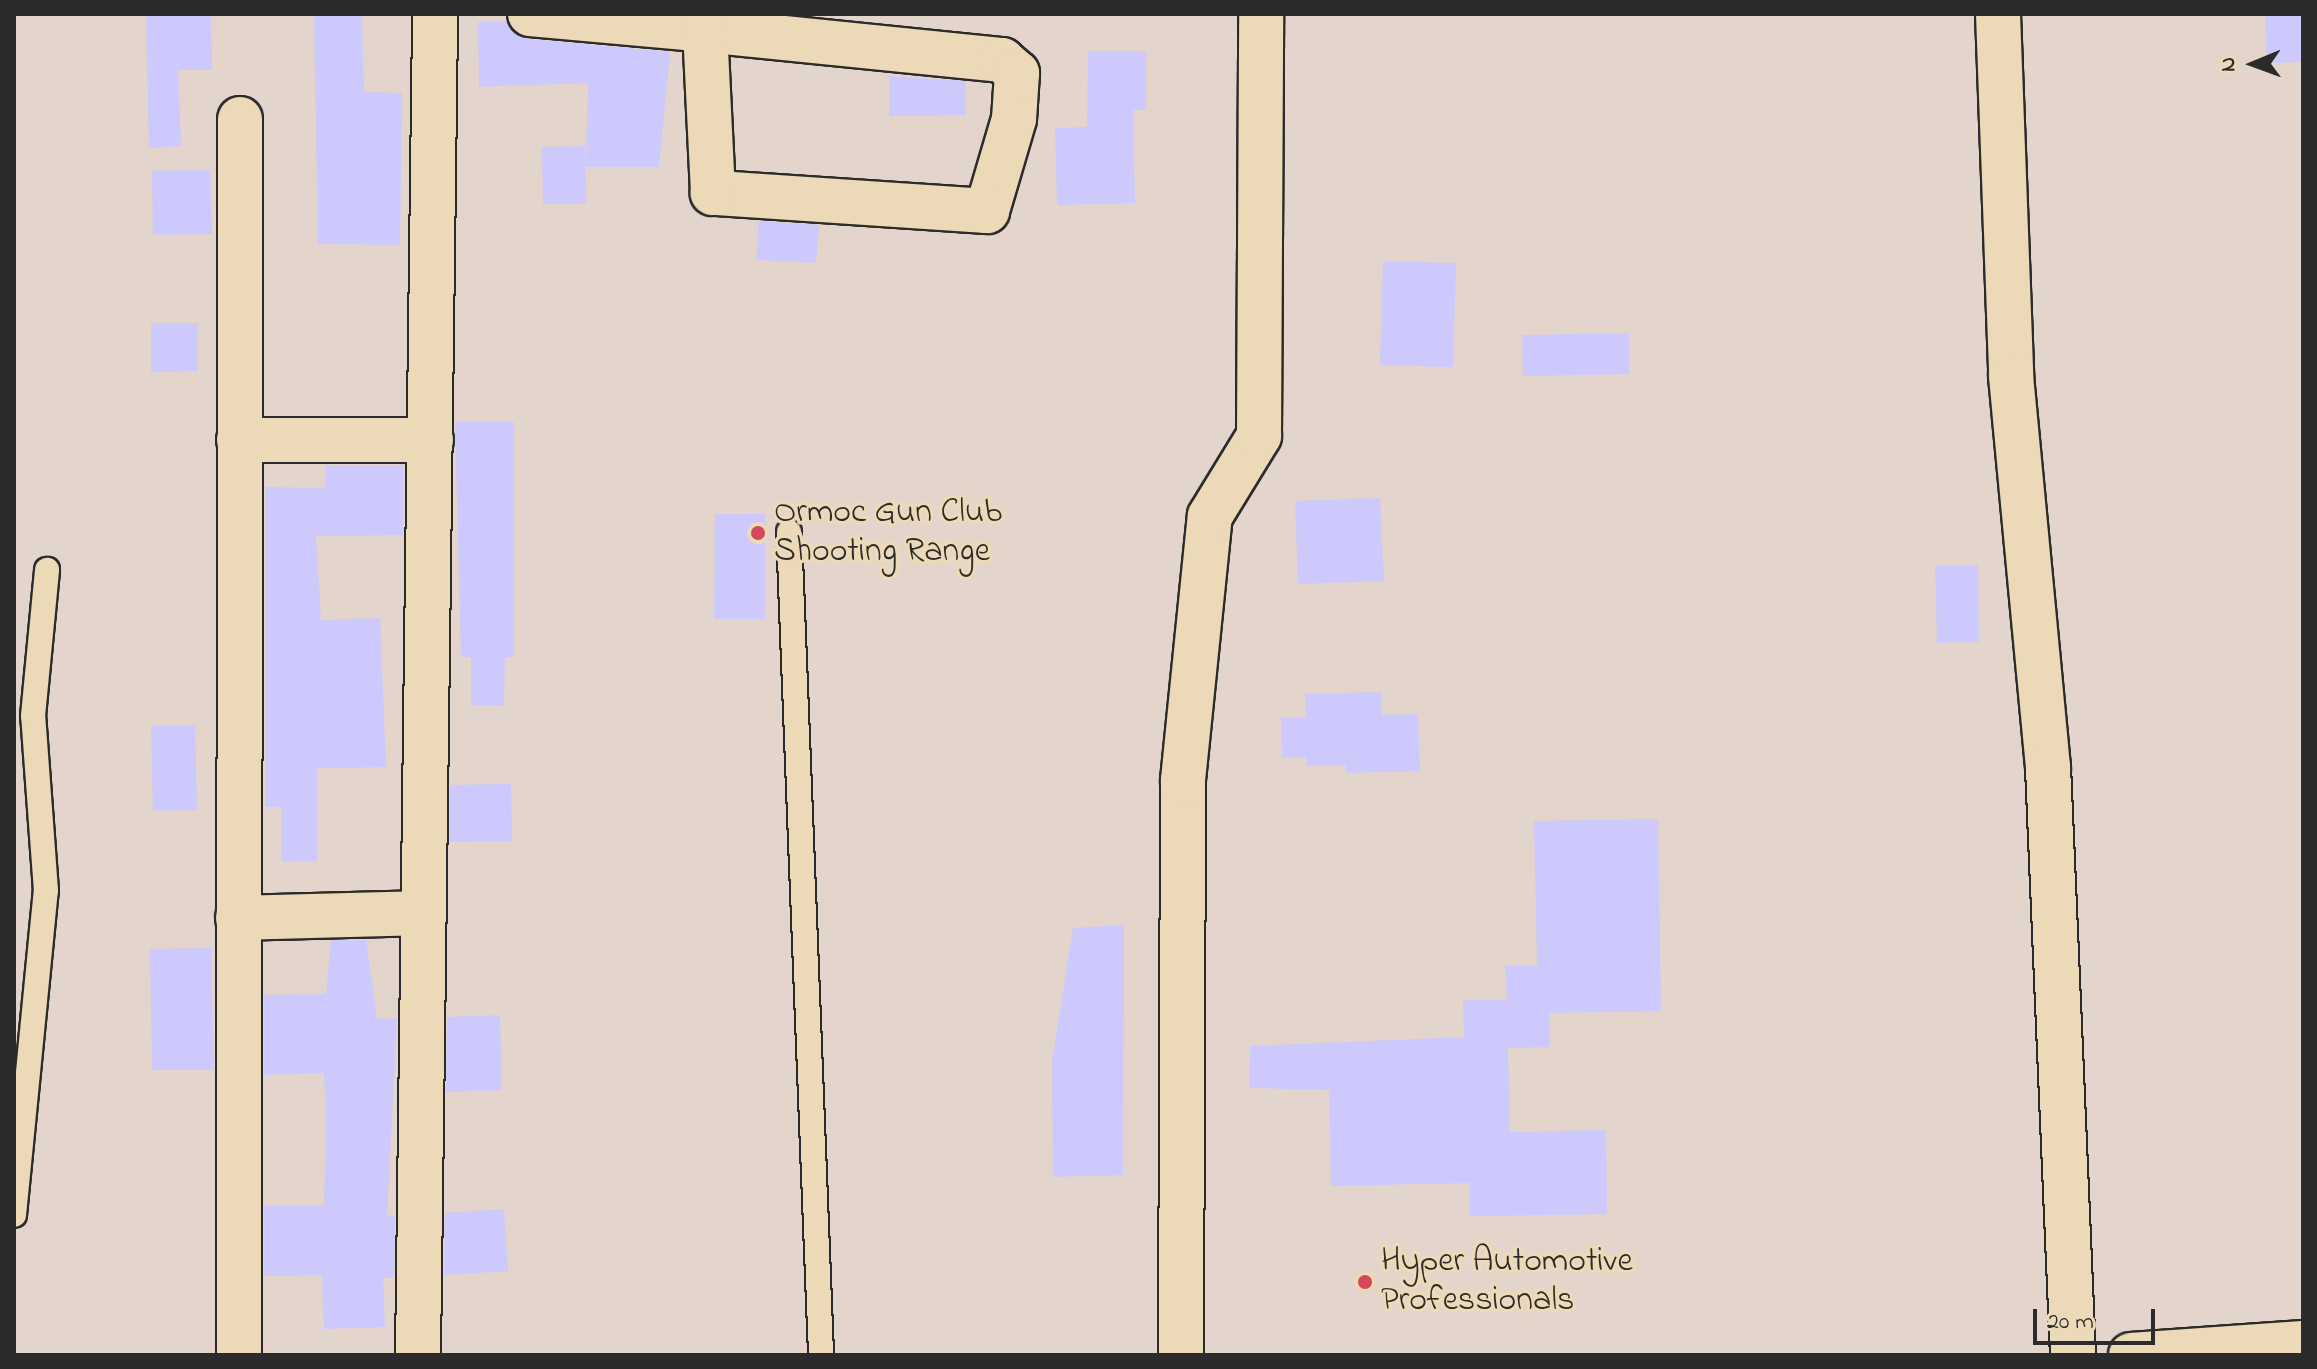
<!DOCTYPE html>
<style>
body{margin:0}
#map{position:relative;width:2317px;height:1369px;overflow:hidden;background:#e3d4cc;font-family:"Indie Flower",sans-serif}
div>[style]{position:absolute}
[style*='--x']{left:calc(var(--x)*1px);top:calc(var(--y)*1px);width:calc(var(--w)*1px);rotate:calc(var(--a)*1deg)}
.building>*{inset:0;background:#cdc9fc}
.roads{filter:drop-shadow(2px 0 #2b2b2b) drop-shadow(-2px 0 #2b2b2b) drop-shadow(0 2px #2b2b2b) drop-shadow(0 -2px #2b2b2b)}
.lane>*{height:24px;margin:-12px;padding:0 12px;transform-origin:12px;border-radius:12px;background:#ecd9b7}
.street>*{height:44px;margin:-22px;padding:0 22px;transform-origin:22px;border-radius:22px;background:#ecd9b7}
.highway>*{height:44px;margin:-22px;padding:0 22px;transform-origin:22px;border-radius:22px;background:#ecd9b7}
.dots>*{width:22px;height:22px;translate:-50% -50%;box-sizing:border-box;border:4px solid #ecd9b7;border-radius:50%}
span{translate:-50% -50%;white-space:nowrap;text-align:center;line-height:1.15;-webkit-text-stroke:7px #ecd9b7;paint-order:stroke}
.poi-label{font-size:34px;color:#2b2b2b}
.left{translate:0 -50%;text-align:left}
.frame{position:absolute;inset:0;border:16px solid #2b2b2b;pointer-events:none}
.north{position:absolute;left:2213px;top:24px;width:80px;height:80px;-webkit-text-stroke:6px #ecd9b7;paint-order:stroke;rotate:269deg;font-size:22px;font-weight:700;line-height:32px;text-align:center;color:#2b2b2b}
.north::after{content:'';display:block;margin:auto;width:28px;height:36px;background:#2b2b2b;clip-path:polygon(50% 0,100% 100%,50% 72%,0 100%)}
.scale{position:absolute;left:2033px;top:1309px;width:122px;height:36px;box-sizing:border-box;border:4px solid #2b2b2b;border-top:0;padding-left:10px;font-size:24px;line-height:28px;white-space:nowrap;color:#2b2b2b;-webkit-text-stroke:6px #ecd9b7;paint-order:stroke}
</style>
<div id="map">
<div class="building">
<i style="clip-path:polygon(146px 14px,211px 14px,212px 70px,178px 70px,181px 146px,149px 148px)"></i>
<i style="clip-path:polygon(362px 14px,364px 92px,402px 93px,400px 245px,318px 244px,314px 15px)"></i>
<i style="clip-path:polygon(2265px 14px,2303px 14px,2303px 62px,2267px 63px)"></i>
<i style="clip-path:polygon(507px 21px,528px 39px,670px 52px,659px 167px,586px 167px,588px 83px,479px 87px,478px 22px)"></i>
<i style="clip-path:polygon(1088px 51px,1146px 51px,1146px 110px,1133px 110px,1135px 203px,1057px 205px,1055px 128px,1087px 127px)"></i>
<i style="clip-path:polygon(889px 76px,966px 81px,966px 115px,889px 116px)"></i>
<i style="clip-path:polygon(585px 146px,586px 204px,543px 204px,542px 147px)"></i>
<i style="clip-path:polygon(210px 170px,212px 234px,153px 235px,152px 171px)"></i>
<i style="clip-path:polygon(759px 221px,819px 225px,816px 263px,756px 260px)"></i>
<i style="clip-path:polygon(1383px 261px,1456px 263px,1453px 367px,1380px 365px)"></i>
<i style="clip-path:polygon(151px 323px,198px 323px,198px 371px,151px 372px)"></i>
<i style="clip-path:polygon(1629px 333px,1629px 374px,1523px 376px,1522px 335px)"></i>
<i style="clip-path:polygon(455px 421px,514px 422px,514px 657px,505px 657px,504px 706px,471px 705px,471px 657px,461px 657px)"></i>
<i style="clip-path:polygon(325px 465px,404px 465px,403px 535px,316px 536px,321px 620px,380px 618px,386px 767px,317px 768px,317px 861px,281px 861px,281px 807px,265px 807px,265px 487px,325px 488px)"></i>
<i style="clip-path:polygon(1380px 498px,1384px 581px,1298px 584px,1295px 501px)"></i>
<i style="clip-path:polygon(715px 514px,765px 514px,765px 619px,714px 619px)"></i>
<i style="clip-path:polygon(1978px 565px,1979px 642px,1937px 643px,1935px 566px)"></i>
<i style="clip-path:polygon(1381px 692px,1382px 715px,1418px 714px,1420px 771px,1347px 773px,1346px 765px,1307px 766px,1306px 757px,1282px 758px,1281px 718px,1306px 717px,1305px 694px)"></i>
<i style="clip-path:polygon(195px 725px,197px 810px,153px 811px,151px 726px)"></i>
<i style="clip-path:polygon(511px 784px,512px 841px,450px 842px,450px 785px)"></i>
<i style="clip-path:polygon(1658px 819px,1661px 1011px,1549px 1013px,1550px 1047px,1508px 1048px,1510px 1132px,1606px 1130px,1607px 1214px,1470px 1216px,1470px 1183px,1331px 1186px,1329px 1090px,1249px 1088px,1250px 1046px,1464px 1037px,1463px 1000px,1507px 1000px,1505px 966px,1537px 965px,1534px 821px)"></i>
<i style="clip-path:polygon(1124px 925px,1123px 1175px,1053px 1177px,1052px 1062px,1073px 928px)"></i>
<i style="clip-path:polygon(331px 940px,366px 940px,377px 1019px,397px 1018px,387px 1216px,395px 1216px,394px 1278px,383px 1278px,385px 1327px,324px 1329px,322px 1275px,264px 1276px,264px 1206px,324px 1205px,326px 1117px,324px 1073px,264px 1075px,264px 995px,326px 994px)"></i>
<i style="clip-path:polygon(211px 948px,214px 1070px,152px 1070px,150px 949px)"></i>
<i style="clip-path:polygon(500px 1015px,502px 1090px,446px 1092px,447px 1017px)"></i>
<i style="clip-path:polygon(504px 1209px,508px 1271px,444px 1275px,445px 1213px)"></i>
</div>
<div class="roads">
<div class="lane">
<i style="--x:789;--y:532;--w:824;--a:87.77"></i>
<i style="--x:14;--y:1215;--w:326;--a:-84.4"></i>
<i style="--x:46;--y:891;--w:175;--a:-94.2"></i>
<i style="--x:33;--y:716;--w:147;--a:-84.5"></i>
</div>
<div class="street">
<i style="--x:530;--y:14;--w:176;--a:5.2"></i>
<i style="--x:705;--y:30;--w:299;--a:5.8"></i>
<i style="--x:1002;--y:60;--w:20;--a:41"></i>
<i style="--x:1017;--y:73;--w:46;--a:93.7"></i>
<i style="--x:1014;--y:119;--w:96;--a:106.4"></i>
<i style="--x:987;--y:211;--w:275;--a:-176.2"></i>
<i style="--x:713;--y:193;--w:163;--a:-92.8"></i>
<i style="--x:1998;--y:14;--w:362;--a:87.9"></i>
<i style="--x:2011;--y:376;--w:393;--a:84.6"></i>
<i style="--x:2048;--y:767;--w:589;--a:87.57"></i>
<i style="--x:239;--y:440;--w:192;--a:0"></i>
<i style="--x:238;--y:918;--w:185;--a:-1.5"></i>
<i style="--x:239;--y:1355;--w:1236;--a:-89.95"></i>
<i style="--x:418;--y:1355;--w:1341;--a:-89.27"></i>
<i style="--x:1181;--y:1355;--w:575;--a:-89.8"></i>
<i style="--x:1183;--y:780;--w:265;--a:-84.2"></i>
<i style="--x:1210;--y:516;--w:94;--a:-58.5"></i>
<i style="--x:1259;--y:436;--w:422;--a:-89.7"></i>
</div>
<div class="highway">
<i style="--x:2131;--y:1355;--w:172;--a:-4"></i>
</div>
</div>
<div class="dots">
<i style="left:758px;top:533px;background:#d1495b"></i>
<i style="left:1365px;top:1282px;background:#d1495b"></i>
</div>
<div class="poi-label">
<span class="left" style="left:774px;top:533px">Ormoc Gun Club<br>Shooting Range</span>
<span class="left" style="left:1381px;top:1282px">Hyper Automotive<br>Professionals</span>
</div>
<div class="frame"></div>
<div class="north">N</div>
<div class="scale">20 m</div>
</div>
